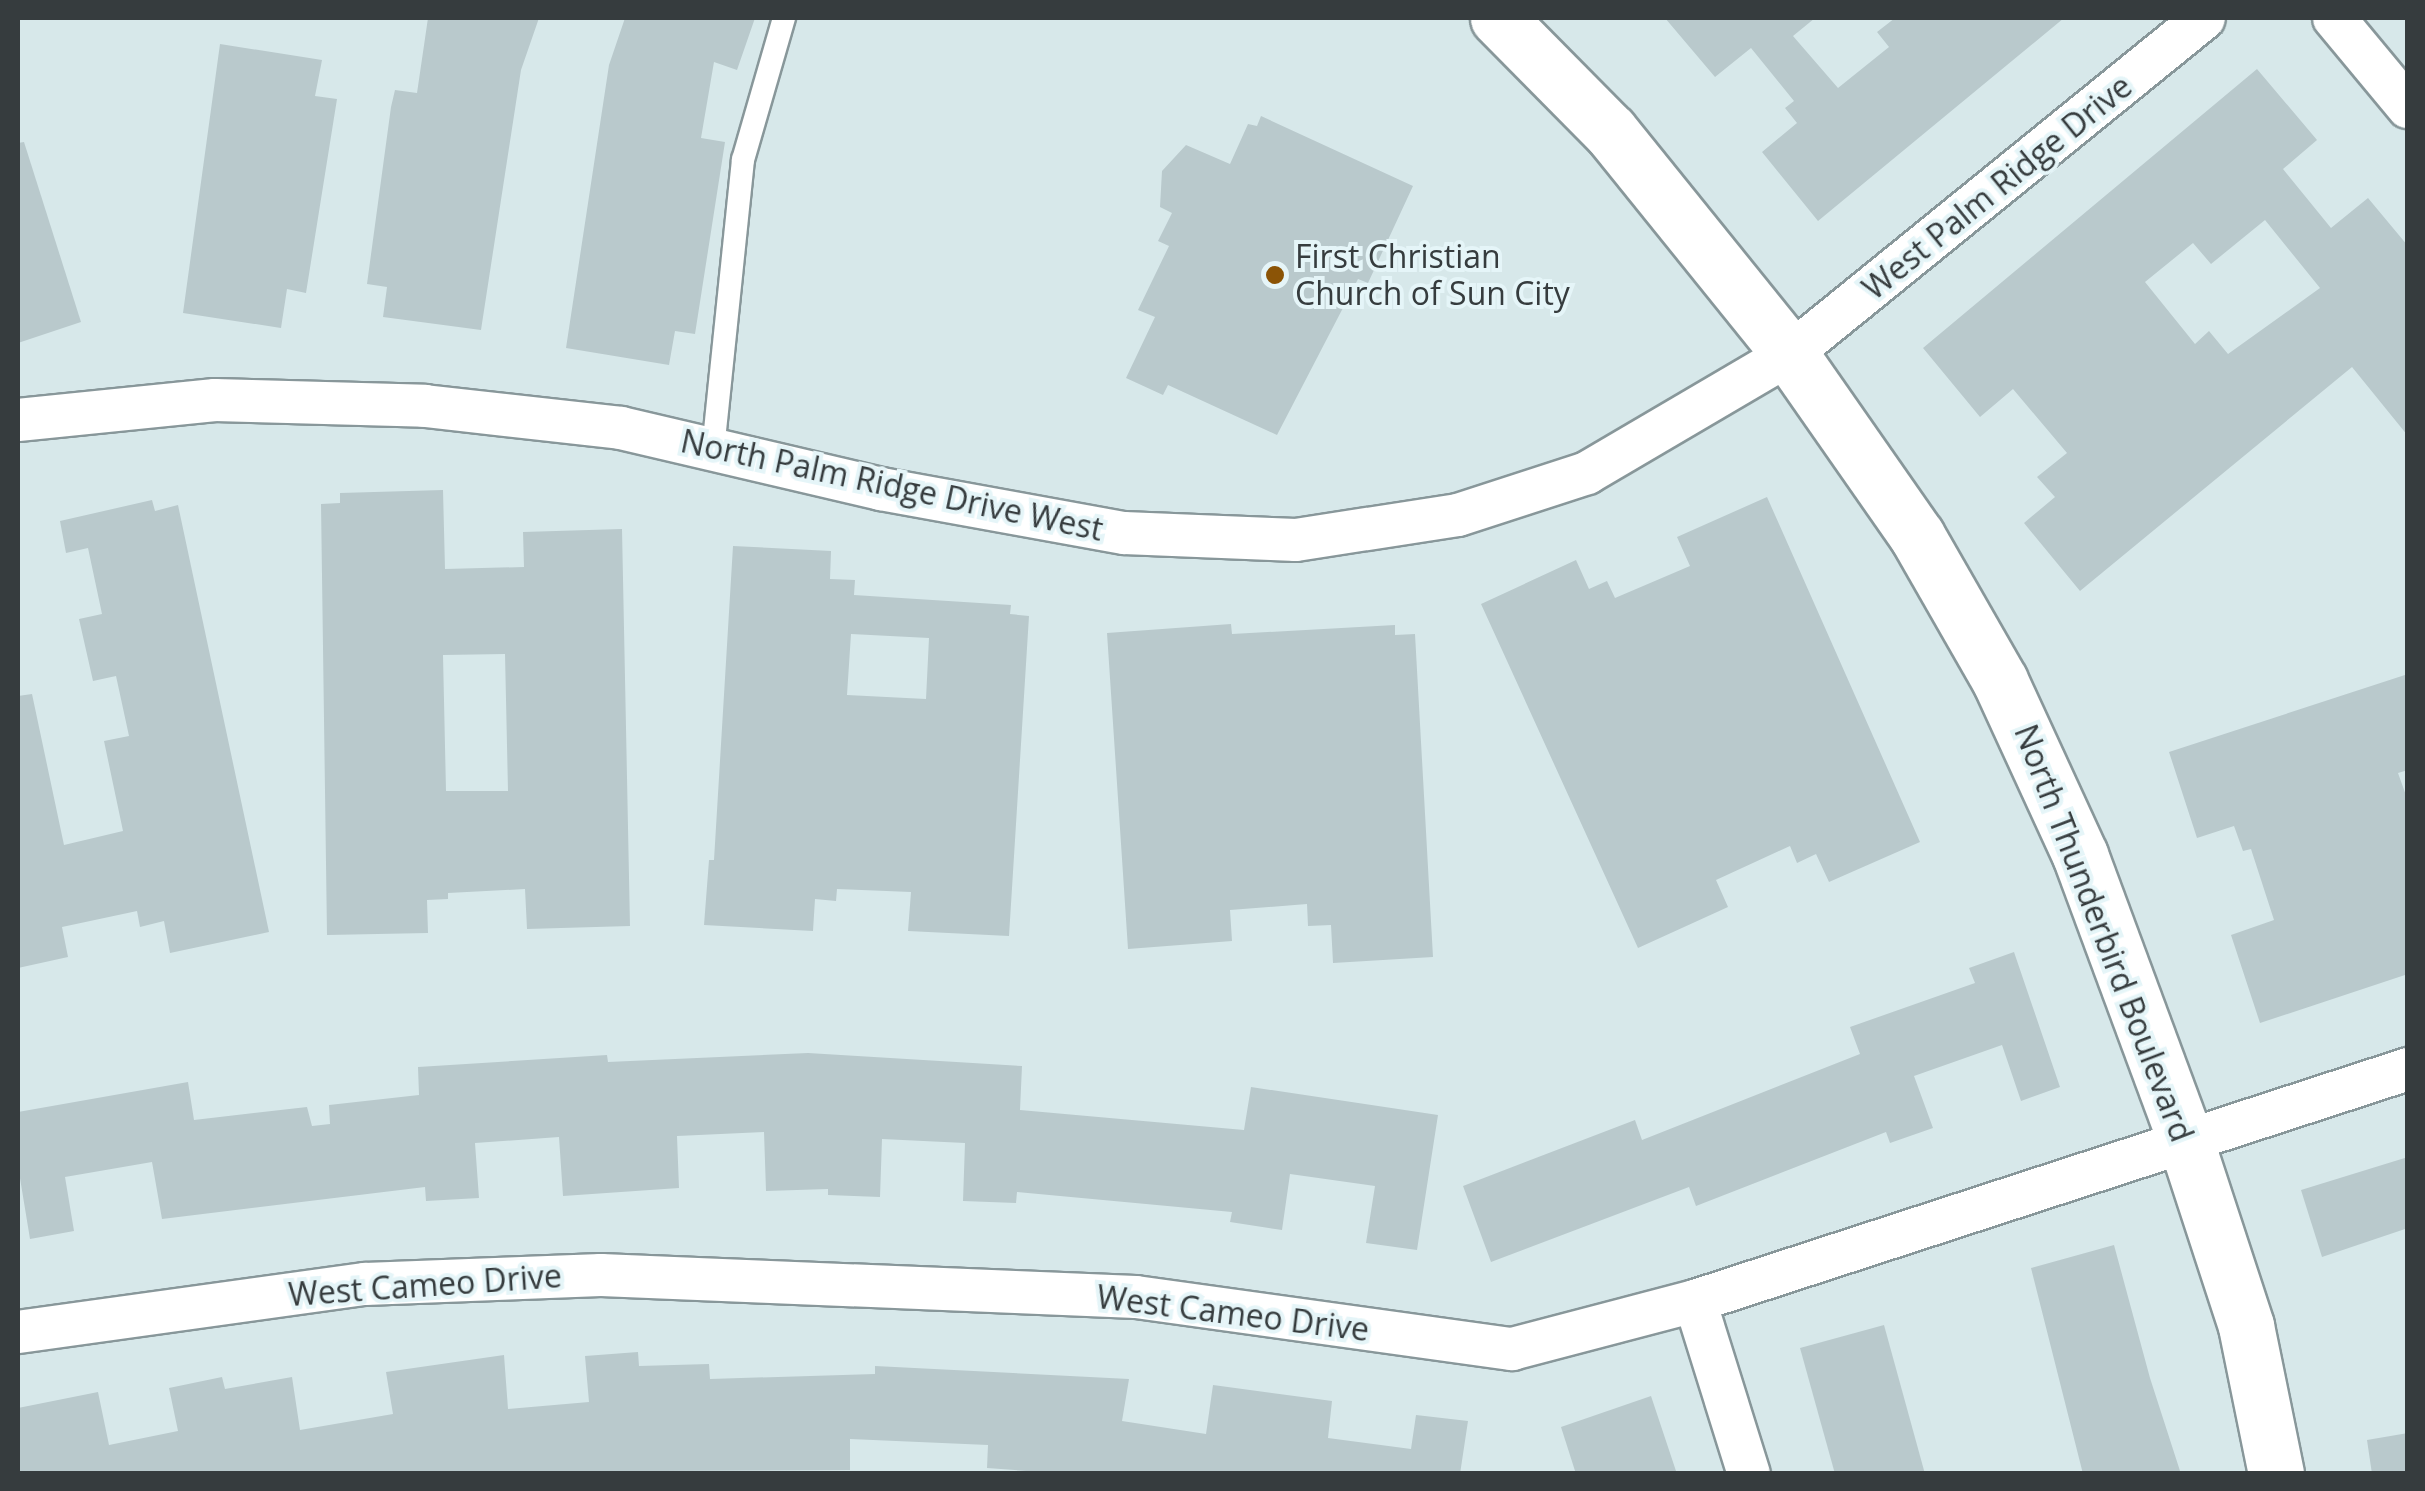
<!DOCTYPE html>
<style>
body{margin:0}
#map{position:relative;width:2425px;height:1491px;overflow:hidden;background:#d7e8ea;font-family:"Open Sans",sans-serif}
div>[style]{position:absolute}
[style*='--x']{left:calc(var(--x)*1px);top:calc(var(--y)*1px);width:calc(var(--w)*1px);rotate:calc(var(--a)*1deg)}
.building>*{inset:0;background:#b9c9cc}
.roads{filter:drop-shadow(2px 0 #88979a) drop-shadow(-2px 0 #88979a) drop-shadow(0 2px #88979a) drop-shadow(0 -2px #88979a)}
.service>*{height:22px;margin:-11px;padding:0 11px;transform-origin:11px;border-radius:11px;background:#fff}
.minor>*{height:42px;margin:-21px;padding:0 21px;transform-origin:21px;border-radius:21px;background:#fff}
.tertiary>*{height:55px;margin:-27.5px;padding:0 27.5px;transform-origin:27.5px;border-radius:27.5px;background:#fff}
.dots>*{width:28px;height:28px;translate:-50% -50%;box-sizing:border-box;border:5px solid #e5f5f8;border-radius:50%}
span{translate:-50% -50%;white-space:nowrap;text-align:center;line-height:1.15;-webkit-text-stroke:8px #e5f5f8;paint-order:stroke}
.street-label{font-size:32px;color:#363c3e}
.poi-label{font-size:32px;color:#363c3e}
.left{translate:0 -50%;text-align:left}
.frame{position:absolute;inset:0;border:20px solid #363c3e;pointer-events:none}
</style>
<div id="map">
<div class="building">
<i style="clip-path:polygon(428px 18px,539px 18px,521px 70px,481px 330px,383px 317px,387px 287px,367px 284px,391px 107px,395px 90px,417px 93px)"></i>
<i style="clip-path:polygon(625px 18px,755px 18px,737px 70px,714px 62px,701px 138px,725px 142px,695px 334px,675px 331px,669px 365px,566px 348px,609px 65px)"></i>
<i style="clip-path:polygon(1665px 18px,1815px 18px,1793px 36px,1838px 88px,1889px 47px,1877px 32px,1895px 18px,2064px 18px,1818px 221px,1762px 152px,1797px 123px,1785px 108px,1794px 101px,1751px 48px,1715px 77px)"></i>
<i style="clip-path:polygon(220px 44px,322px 60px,315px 96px,337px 99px,306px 293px,287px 289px,281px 328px,183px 313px)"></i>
<i style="clip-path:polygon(evenodd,2257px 69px,2317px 140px,2283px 169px,2331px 228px,2368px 198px,2408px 246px,2408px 436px,2352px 367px,2080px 591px,2024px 523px,2055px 497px,2037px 477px,2067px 453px,2013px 389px,1980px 417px,1923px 348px,2257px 69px,2265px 220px,2320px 288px,2228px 354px,2209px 331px,2195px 344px,2145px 282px,2193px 243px,2211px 264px,2265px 220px)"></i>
<i style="clip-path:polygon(1261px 116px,1413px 186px,1368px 283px,1358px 279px,1277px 435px,1168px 385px,1163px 395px,1126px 378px,1155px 317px,1138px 310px,1169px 246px,1158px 241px,1172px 213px,1160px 207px,1162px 171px,1186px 145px,1230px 164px,1248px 124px,1257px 126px)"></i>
<i style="clip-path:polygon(24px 142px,81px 322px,18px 343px,18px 143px)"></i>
<i style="clip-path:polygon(evenodd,443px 490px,445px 569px,524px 567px,523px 532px,622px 529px,630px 926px,527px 929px,525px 889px,448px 893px,448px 899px,427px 900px,428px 933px,327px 935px,321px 504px,340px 503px,340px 493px,443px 490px,505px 654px,508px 791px,446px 791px,443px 655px,505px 654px)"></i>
<i style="clip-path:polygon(1767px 497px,1920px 842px,1829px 882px,1816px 854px,1797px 863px,1790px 846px,1716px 880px,1728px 907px,1638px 948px,1481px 604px,1576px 560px,1589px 589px,1607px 581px,1615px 598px,1690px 566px,1677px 537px)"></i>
<i style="clip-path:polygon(152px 500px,155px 511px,178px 505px,269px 932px,170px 953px,164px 921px,140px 927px,137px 911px,62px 927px,68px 957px,18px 968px,18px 696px,32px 694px,64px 845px,123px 831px,104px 741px,129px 736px,116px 676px,93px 681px,79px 619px,102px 614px,88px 548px,66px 553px,60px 521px)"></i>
<i style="clip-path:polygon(evenodd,733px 546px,831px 551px,830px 579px,855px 580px,854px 595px,1011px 605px,1010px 614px,1029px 616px,1009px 936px,908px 931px,911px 892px,837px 889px,836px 901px,815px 899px,813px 931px,704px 925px,709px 860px,714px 860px,733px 546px,851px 634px,929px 638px,926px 699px,847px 695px,851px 634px)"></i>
<i style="clip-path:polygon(1231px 624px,1232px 634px,1395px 625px,1395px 635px,1415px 634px,1433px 957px,1333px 963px,1331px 925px,1308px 926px,1307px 904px,1230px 910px,1232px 941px,1128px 949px,1107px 633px)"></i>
<i style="clip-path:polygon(2408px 674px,2408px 770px,2398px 773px,2408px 801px,2408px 974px,2260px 1023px,2231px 935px,2274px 920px,2251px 849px,2243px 851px,2234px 826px,2197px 838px,2169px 752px)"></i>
<i style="clip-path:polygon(2014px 952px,2060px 1087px,2021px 1101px,2002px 1045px,1914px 1076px,1933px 1128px,1890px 1143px,1886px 1132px,1696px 1206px,1689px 1187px,1491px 1262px,1463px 1186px,1635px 1120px,1642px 1140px,1860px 1054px,1850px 1027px,1975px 983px,1969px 968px)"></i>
<i style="clip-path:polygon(808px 1053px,1022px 1066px,1020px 1110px,1244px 1130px,1251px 1087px,1438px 1115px,1417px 1250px,1366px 1243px,1375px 1186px,1290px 1174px,1282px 1230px,1230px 1222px,1232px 1212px,1017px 1192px,1016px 1203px,963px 1201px,965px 1143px,882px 1139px,880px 1197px,828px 1195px,828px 1189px,766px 1191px,764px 1132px,677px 1136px,679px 1188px,563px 1196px,559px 1137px,475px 1143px,479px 1198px,426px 1201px,425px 1187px,162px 1219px,152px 1162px,65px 1177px,74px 1231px,30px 1239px,18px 1166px,18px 1112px,188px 1082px,194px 1120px,307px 1107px,312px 1126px,330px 1124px,329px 1105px,419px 1095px,418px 1067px,607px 1055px,608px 1062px)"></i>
<i style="clip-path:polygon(2408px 1157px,2408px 1228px,2322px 1257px,2301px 1190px)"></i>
<i style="clip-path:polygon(2114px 1245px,2150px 1378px,2181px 1474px,2083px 1474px,2031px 1268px)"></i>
<i style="clip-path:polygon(1884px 1325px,1925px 1474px,1835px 1474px,1800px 1348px)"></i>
<i style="clip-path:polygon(638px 1352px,639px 1366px,709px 1364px,710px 1379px,875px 1374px,875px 1366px,1129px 1379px,1122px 1421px,1206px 1434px,1213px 1385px,1332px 1401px,1328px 1438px,1411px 1449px,1416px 1415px,1468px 1421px,1460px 1474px,1066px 1474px,987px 1468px,988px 1445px,850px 1439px,850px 1470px,18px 1474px,18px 1408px,98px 1392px,109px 1445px,178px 1431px,169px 1388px,222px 1377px,225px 1389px,292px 1377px,300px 1430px,393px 1414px,386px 1372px,504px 1355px,508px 1409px,589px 1402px,585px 1356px)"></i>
<i style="clip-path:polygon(1651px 1396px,1677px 1474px,1576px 1474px,1561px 1427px)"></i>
<i style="clip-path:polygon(2408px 1433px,2408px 1474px,2372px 1474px,2367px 1440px)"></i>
</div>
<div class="roads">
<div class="service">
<i style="--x:713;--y:450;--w:292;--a:-84.1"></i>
<i style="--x:743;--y:160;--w:148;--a:-73.9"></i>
</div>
<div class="minor">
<i style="--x:2334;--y:18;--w:116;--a:50.3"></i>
<i style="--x:18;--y:420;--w:198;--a:-5.8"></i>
<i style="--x:215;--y:400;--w:210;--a:1.6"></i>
<i style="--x:425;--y:406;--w:197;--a:6.4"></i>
<i style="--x:621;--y:428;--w:267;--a:13.2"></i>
<i style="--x:881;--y:489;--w:247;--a:10.3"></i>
<i style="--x:1124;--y:533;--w:172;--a:2.3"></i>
<i style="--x:1296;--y:540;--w:164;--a:-8.8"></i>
<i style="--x:1458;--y:515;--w:136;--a:-18"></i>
<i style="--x:1587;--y:473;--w:235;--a:-30.4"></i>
<i style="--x:1790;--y:354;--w:533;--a:-39.06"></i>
<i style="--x:1695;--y:1301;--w:181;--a:72.7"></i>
<i style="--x:18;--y:1332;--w:350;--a:-7.9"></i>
<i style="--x:365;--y:1284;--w:236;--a:-2.2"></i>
<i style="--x:601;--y:1275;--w:535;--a:2.35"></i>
<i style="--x:1136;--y:1297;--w:380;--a:7.9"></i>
<i style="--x:1512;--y:1349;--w:189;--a:-14.7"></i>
<i style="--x:1695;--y:1301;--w:750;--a:-18.02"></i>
</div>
<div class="tertiary">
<i style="--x:1498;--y:18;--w:159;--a:45.3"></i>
<i style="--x:1610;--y:131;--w:287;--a:51.1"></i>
<i style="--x:1790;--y:354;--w:222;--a:55.1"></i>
<i style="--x:1917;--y:536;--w:167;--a:60.2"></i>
<i style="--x:2000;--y:681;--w:192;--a:65.3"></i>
<i style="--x:2080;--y:855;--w:306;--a:69.7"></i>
<i style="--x:2186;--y:1142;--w:194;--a:71.9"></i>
<i style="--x:2246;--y:1326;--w:151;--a:78.5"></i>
</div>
</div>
<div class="dots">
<i style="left:1275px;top:275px;background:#8b5406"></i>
</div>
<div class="street-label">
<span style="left:1997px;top:187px;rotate:-39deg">West Palm Ridge Drive</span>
<span style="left:892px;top:485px;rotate:12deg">North Palm Ridge Drive West</span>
<span style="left:2104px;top:933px;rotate:69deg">North Thunderbird Boulevard</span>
<span style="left:425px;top:1285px;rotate:-4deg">West Cameo Drive</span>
<span style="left:1233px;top:1313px;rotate:7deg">West Cameo Drive</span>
</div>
<div class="poi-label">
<span class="left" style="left:1295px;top:275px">First Christian<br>Church of Sun City</span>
</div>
<div class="frame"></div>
</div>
